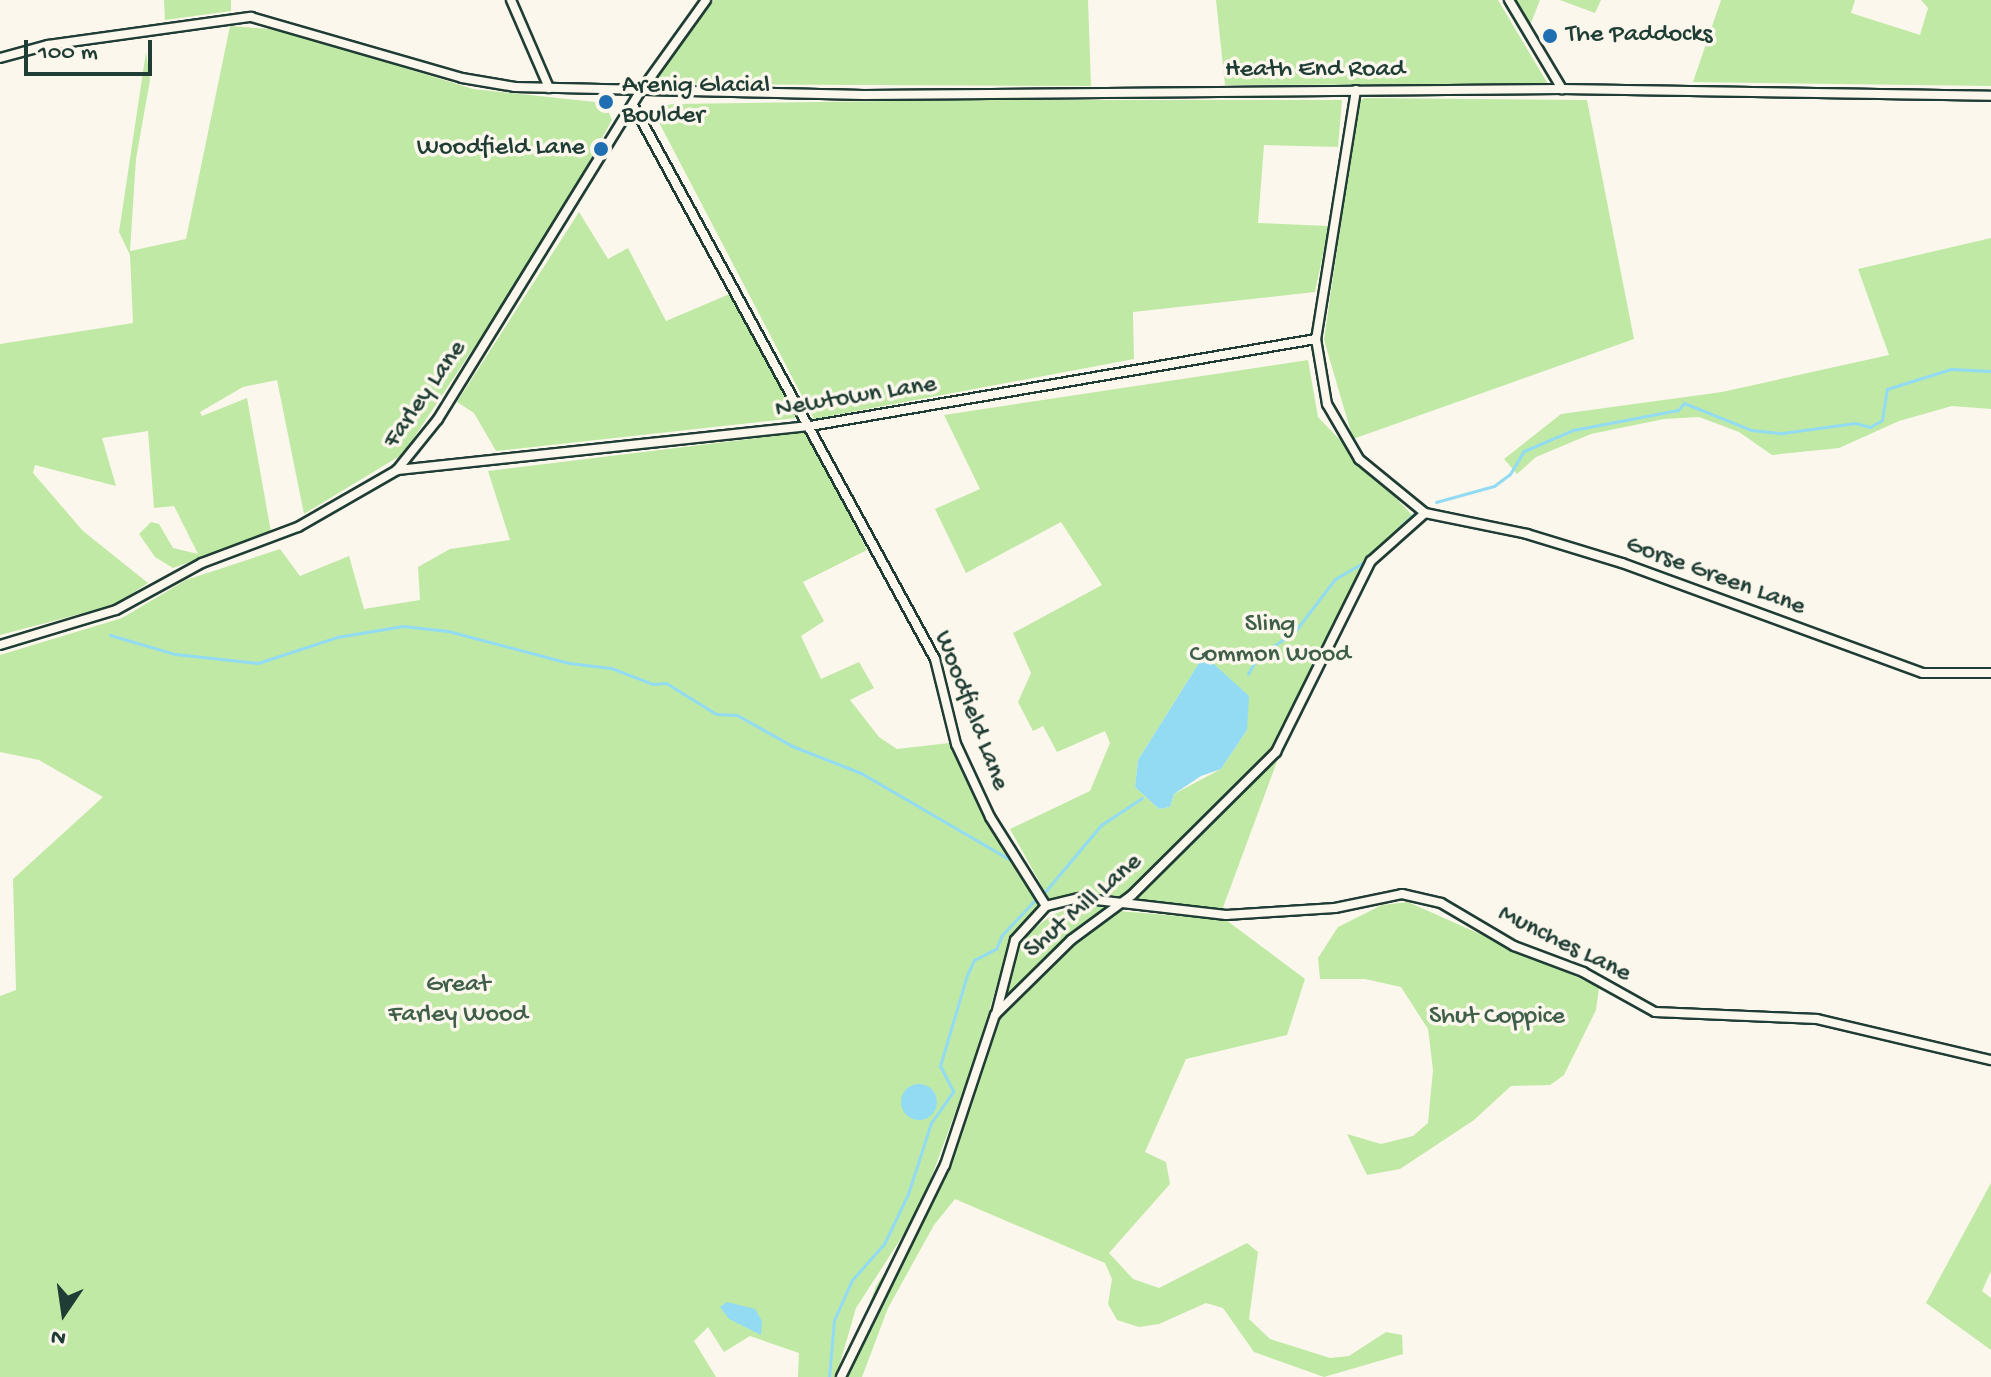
<!DOCTYPE html>
<style>
body{margin:0}
#map{position:relative;width:1991px;height:1377px;overflow:hidden;background:#fbf7ec;font-family:"Gochi Hand",sans-serif}
div>[style]{position:absolute}
[style*='--x']{left:calc(var(--x)*1px);top:calc(var(--y)*1px);width:calc(var(--w)*1px);rotate:calc(var(--a)*1deg)}
.green>*{inset:0;background:#c0e9a5}
.water>*{inset:0;background:#92dbf3}
.round{border-radius:50%}
.stream>*{height:3px;margin:-1.5px;padding:0 1.5px;transform-origin:1.5px;border-radius:1.5px;background:#92dbf3}
.roads{filter:drop-shadow(2px 0 #1f3d34) drop-shadow(-2px 0 #1f3d34) drop-shadow(0 2px #1f3d34) drop-shadow(0 -2px #1f3d34)}
.minor>*{height:8px;margin:-4px;padding:0 4px;transform-origin:4px;border-radius:4px;background:#fbf7ec}
.dots>*{width:22px;height:22px;translate:-50% -50%;box-sizing:border-box;border:4px solid #fbf7ec;border-radius:50%}
span{translate:-50% -50%;white-space:nowrap;text-align:center;line-height:1.15;-webkit-text-stroke:7px #fbf7ec;paint-order:stroke}
.poi-label{font-size:26px;color:#1f3d34}
.left{translate:0 -50%;text-align:left}
.right{translate:-100% -50%;text-align:right}
.street-label{font-size:26px;color:#1f3d34}
.park-label{font-size:26px;color:#3f5f4b}
.north{position:absolute;left:24px;top:1273px;width:80px;height:80px;-webkit-text-stroke:6px #fbf7ec;paint-order:stroke;rotate:193deg;font-size:22px;font-weight:700;line-height:32px;text-align:center;color:#1f3d34}
.north::after{content:'';display:block;margin:auto;width:28px;height:36px;background:#1f3d34;clip-path:polygon(50% 0,100% 100%,50% 72%,0 100%)}
.scale{position:absolute;left:24px;top:40px;width:128px;height:36px;box-sizing:border-box;border:4px solid #1f3d34;border-top:0;padding-left:10px;font-size:24px;line-height:28px;white-space:nowrap;color:#1f3d34;-webkit-text-stroke:6px #fbf7ec;paint-order:stroke}
</style>
<div id="map">
<div class="green">
<i style="clip-path:polygon(164px 0,231px 0,231px 11px,165px 20px)"></i>
<i style="clip-path:polygon(714px 0,1088px 0,1091px 86px,653px 84px)"></i>
<i style="clip-path:polygon(1216px 0,1498px 0,1548px 84px,1225px 85px)"></i>
<i style="clip-path:polygon(1513px 0,1540px 0,1529px 28px)"></i>
<i style="clip-path:polygon(1560px 0,1601px 0,1595px 13px)"></i>
<i style="clip-path:polygon(1721px 0,1855px 0,1851px 13px,1920px 35px,1928px 8px,1921px 0,1991px 0,1991px 86px,1693px 82px)"></i>
<i style="clip-path:polygon(230px 26px,282px 30px,473px 89px,605px 103px,612px 120px,548px 236px,403px 454px,304px 514px,277px 380px,243px 387px,200px 412px,202px 416px,247px 398px,271px 532px,173px 568px,155px 557px,139px 534px,151px 522px,159px 524px,173px 548px,198px 554px,174px 506px,154px 508px,148px 431px,102px 438px,116px 486px,35px 465px,33px 473px,83px 531px,148px 583px,114px 605px,0 635px,0 344px,133px 323px,130px 255px,119px 232px,146px 52px,150px 80px,136px 159px,130px 251px,186px 239px)"></i>
<i style="clip-path:polygon(1364px 98px,1587px 100px,1634px 339px,1353px 439px,1324px 340px,1358px 103px)"></i>
<i style="clip-path:polygon(967px 100px,1342px 100px,1338px 147px,1264px 145px,1258px 223px,1329px 226px,1315px 292px,1133px 312px,1134px 359px,814px 419px,652px 109px,672px 104px)"></i>
<i style="clip-path:polygon(579px 212px,608px 259px,628px 248px,666px 321px,732px 293px,796px 418px,496px 451px,474px 413px,457px 402px)"></i>
<i style="clip-path:polygon(1991px 238px,1991px 409px,1952px 406px,1899px 421px,1839px 448px,1772px 455px,1739px 432px,1699px 417px,1664px 419px,1591px 434px,1536px 457px,1517px 474px,1504px 459px,1561px 414px,1722px 392px,1889px 355px,1858px 269px)"></i>
<i style="clip-path:polygon(evenodd,1308px 360px,1318px 417px,1414px 517px,1360px 572px,1331px 644px,1271px 749px,1224px 798px,1122px 897px,1077px 894px,1049px 899px,1010px 829px,1090px 791px,1110px 743px,1105px 731px,1057px 752px,1043px 726px,1033px 731px,1018px 702px,1031px 673px,1013px 633px,1102px 585px,1061px 522px,966px 573px,935px 509px,980px 489px,944px 415px,1308px 360px,1204px 655px,1247px 730px,1221px 769px,1174px 794px,1170px 807px,1159px 809px,1135px 787px,1138px 760px,1204px 655px)"></i>
<i style="clip-path:polygon(808px 432px,867px 550px,803px 582px,824px 621px,801px 636px,821px 679px,859px 662px,874px 688px,850px 700px,879px 737px,897px 749px,949px 743px,980px 808px,1046px 909px,1011px 937px,975px 1059px,930px 1181px,909px 1226px,856px 1308px,836px 1377px,798px 1377px,799px 1353px,750px 1336px,724px 1352px,708px 1327px,694px 1341px,716px 1377px,0 1377px,0 996px,16px 990px,13px 879px,103px 797px,39px 760px,0 752px,0 655px,122px 618px,186px 580px,280px 549px,300px 576px,349px 556px,364px 609px,420px 600px,418px 567px,450px 549px,510px 540px,488px 471px)"></i>
<i style="clip-path:polygon(1279px 756px,1222px 910px,1130px 903px)"></i>
<i style="clip-path:polygon(1085px 902px,1108px 908px,1068px 939px,1001px 1004px,1017px 942px,1052px 915px)"></i>
<i style="clip-path:polygon(1408px 902px,1599px 987px,1596px 1010px,1564px 1075px,1550px 1085px,1511px 1086px,1474px 1120px,1400px 1169px,1367px 1175px,1347px 1134px,1381px 1144px,1413px 1136px,1428px 1123px,1433px 1070px,1428px 1029px,1401px 987px,1365px 979px,1320px 979px,1318px 958px,1338px 927px,1382px 905px)"></i>
<i style="clip-path:polygon(1119px 911px,1226px 920px,1305px 979px,1287px 1035px,1186px 1059px,1145px 1152px,1166px 1162px,1170px 1184px,1109px 1253px,1133px 1279px,1159px 1288px,1247px 1243px,1258px 1252px,1249px 1319px,1270px 1339px,1330px 1358px,1349px 1356px,1386px 1332px,1402px 1335px,1403px 1354px,1324px 1377px,1254px 1352px,1223px 1308px,1206px 1303px,1159px 1324px,1139px 1327px,1117px 1320px,1108px 1304px,1112px 1279px,1105px 1263px,955px 1199px,934px 1225px,888px 1308px,862px 1377px,843px 1377px,876px 1286px,939px 1191px,999px 1020px,1072px 944px)"></i>
<i style="clip-path:polygon(1991px 1183px,1991px 1271px,1982px 1291px,1991px 1298px,1991px 1350px,1926px 1303px)"></i>
</div>
<div class="water">
<i style="clip-path:polygon(1204px 655px,1249px 696px,1247px 730px,1221px 769px,1201px 776px,1174px 794px,1170px 807px,1159px 809px,1135px 787px,1138px 760px)"></i>
<i class="round" style="left:901px;top:1084px;width:36px;height:36px"></i>
<i style="clip-path:polygon(727px 1302px,755px 1309px,762px 1321px,761px 1335px,729px 1319px,720px 1307px)"></i>
</div>
<div class="stream">
<i style="--x:1436;--y:502;--w:60;--a:-15.4"></i>
<i style="--x:1494;--y:486;--w:20;--a:-37"></i>
<i style="--x:1510;--y:474;--w:27;--a:-59"></i>
<i style="--x:1524;--y:451;--w:53;--a:-23.2"></i>
<i style="--x:1573;--y:430;--w:107;--a:-10.8"></i>
<i style="--x:1678;--y:410;--w:9;--a:-49"></i>
<i style="--x:1684;--y:403;--w:72;--a:21.9"></i>
<i style="--x:1751;--y:430;--w:31;--a:6"></i>
<i style="--x:1782;--y:433;--w:74;--a:-7.8"></i>
<i style="--x:1855;--y:423;--w:16;--a:15"></i>
<i style="--x:1870;--y:427;--w:14;--a:-30"></i>
<i style="--x:1882;--y:420;--w:31;--a:-81"></i>
<i style="--x:1887;--y:389;--w:67;--a:-17.4"></i>
<i style="--x:1951;--y:369;--w:40;--a:2.9"></i>
<i style="--x:110;--y:635;--w:68;--a:16.3"></i>
<i style="--x:175;--y:654;--w:83;--a:6.2"></i>
<i style="--x:258;--y:663;--w:83;--a:-18.2"></i>
<i style="--x:337;--y:637;--w:67;--a:-9.5"></i>
<i style="--x:403;--y:626;--w:45;--a:6.3"></i>
<i style="--x:448;--y:631;--w:125;--a:14.8"></i>
<i style="--x:569;--y:663;--w:42;--a:6.8"></i>
<i style="--x:611;--y:668;--w:45;--a:20.9"></i>
<i style="--x:653;--y:684;--w:13;--a:-4"></i>
<i style="--x:666;--y:683;--w:59;--a:31.8"></i>
<i style="--x:716;--y:714;--w:21;--a:3"></i>
<i style="--x:737;--y:715;--w:63;--a:29.4"></i>
<i style="--x:792;--y:746;--w:74;--a:21.4"></i>
<i style="--x:861;--y:773;--w:175;--a:30.2"></i>
<i style="--x:1248;--y:674;--w:18;--a:-61"></i>
<i style="--x:1257;--y:658;--w:48;--a:-35.7"></i>
<i style="--x:1296;--y:630;--w:64;--a:-52.6"></i>
<i style="--x:1335;--y:579;--w:30;--a:-30"></i>
<i style="--x:1361;--y:564;--w:74;--a:-43.4"></i>
<i style="--x:1044;--y:893;--w:89;--a:-50"></i>
<i style="--x:1101;--y:825;--w:49;--a:-33.4"></i>
<i style="--x:829;--y:1377;--w:57;--a:-85"></i>
<i style="--x:834;--y:1320;--w:44;--a:-65.8"></i>
<i style="--x:852;--y:1280;--w:48;--a:-48.4"></i>
<i style="--x:884;--y:1244;--w:55;--a:-64.4"></i>
<i style="--x:908;--y:1194;--w:75;--a:-72.1"></i>
<i style="--x:931;--y:1123;--w:39;--a:-55"></i>
<i style="--x:953;--y:1091;--w:28;--a:-117"></i>
<i style="--x:940;--y:1066;--w:95;--a:-73.5"></i>
<i style="--x:967;--y:975;--w:17;--a:-65"></i>
<i style="--x:974;--y:960;--w:25;--a:-27"></i>
<i style="--x:996;--y:949;--w:15;--a:-67"></i>
<i style="--x:1002;--y:935;--w:48;--a:-46.7"></i>
</div>
<div class="roads">
<div class="minor">
<i style="--x:511;--y:0;--w:96;--a:66.6"></i>
<i style="--x:1509;--y:0;--w:104;--a:59.2"></i>
<i style="--x:0;--y:58;--w:50;--a:-15.2"></i>
<i style="--x:48;--y:45;--w:205;--a:-7.9"></i>
<i style="--x:251;--y:17;--w:220;--a:16.1"></i>
<i style="--x:462;--y:78;--w:54;--a:9.6"></i>
<i style="--x:515;--y:87;--w:349;--a:1.3"></i>
<i style="--x:864;--y:95;--w:698;--a:-0.49"></i>
<i style="--x:1562;--y:89;--w:429;--a:0.9"></i>
<i style="--x:1356;--y:90;--w:252;--a:99.1"></i>
<i style="--x:1316;--y:339;--w:66;--a:80.4"></i>
<i style="--x:1327;--y:404;--w:64;--a:59.8"></i>
<i style="--x:1359;--y:459;--w:85;--a:39.3"></i>
<i style="--x:1425;--y:513;--w:104;--a:11.6"></i>
<i style="--x:1527;--y:534;--w:99;--a:17"></i>
<i style="--x:1622;--y:563;--w:320;--a:20.1"></i>
<i style="--x:1923;--y:673;--w:68;--a:0"></i>
<i style="--x:633;--y:105;--w:631;--a:61.4"></i>
<i style="--x:935;--y:659;--w:88;--a:76.1"></i>
<i style="--x:956;--y:744;--w:81;--a:65"></i>
<i style="--x:990;--y:817;--w:105;--a:57.8"></i>
<i style="--x:1046;--y:906;--w:34;--a:-14"></i>
<i style="--x:1079;--y:898;--w:148;--a:6.6"></i>
<i style="--x:1226;--y:915;--w:109;--a:-3.7"></i>
<i style="--x:1335;--y:908;--w:68;--a:-11.8"></i>
<i style="--x:1402;--y:894;--w:40;--a:13"></i>
<i style="--x:1441;--y:903;--w:85;--a:30.5"></i>
<i style="--x:1514;--y:946;--w:74;--a:20.6"></i>
<i style="--x:1583;--y:972;--w:82;--a:29.1"></i>
<i style="--x:1655;--y:1012;--w:162;--a:2.5"></i>
<i style="--x:1817;--y:1019;--w:179;--a:13.3"></i>
<i style="--x:397;--y:470;--w:415;--a:-6.1"></i>
<i style="--x:810;--y:426;--w:513;--a:-9.76"></i>
<i style="--x:0;--y:645;--w:121;--a:-16.8"></i>
<i style="--x:116;--y:610;--w:98;--a:-28.7"></i>
<i style="--x:202;--y:563;--w:103;--a:-20.6"></i>
<i style="--x:298;--y:527;--w:114;--a:-29.9"></i>
<i style="--x:397;--y:470;--w:65;--a:-51.2"></i>
<i style="--x:438;--y:419;--w:384;--a:-58.3"></i>
<i style="--x:640;--y:92;--w:113;--a:-54.3"></i>
<i style="--x:996;--y:1014;--w:76;--a:-75.6"></i>
<i style="--x:1015;--y:940;--w:46;--a:-47.6"></i>
<i style="--x:841;--y:1377;--w:236;--a:-63.9"></i>
<i style="--x:945;--y:1165;--w:158;--a:-71.6"></i>
<i style="--x:995;--y:1015;--w:107;--a:-44.6"></i>
<i style="--x:1071;--y:940;--w:76;--a:-36.4"></i>
<i style="--x:1132;--y:895;--w:203;--a:-44.8"></i>
<i style="--x:1276;--y:752;--w:213;--a:-63.6"></i>
<i style="--x:1371;--y:561;--w:72;--a:-41.6"></i>
</div>
</div>
<div class="dots">
<i style="left:1550px;top:36px;background:#1f6fb2"></i>
<i style="left:606px;top:102px;background:#1f6fb2"></i>
<i style="left:601px;top:149px;background:#1f6fb2"></i>
</div>
<div class="poi-label">
<span class="left" style="left:1566px;top:36px">The Paddocks</span>
<span class="left" style="left:622px;top:102px">Arenig Glacial<br>Boulder</span>
<span class="right" style="left:585px;top:149px">Woodfield Lane</span>
</div>
<div class="street-label">
<span style="left:1315px;top:71px">Heath End Road</span>
<span style="left:426px;top:395px;rotate:-55deg">Farley Lane</span>
<span style="left:856px;top:398px;rotate:-9deg">Newtown Lane</span>
<span style="left:1715px;top:577px;rotate:20deg">Gorse Green Lane</span>
<span style="left:970px;top:711px;rotate:69deg">Woodfield Lane</span>
<span style="left:1084px;top:907px;rotate:-41deg">Shut Mill Lane</span>
<span style="left:1564px;top:945px;rotate:26deg">Munches Lane</span>
</div>
<div class="park-label">
<span style="left:1270px;top:641px">Sling<br>Common Wood</span>
<span style="left:458px;top:1001px">Great<br>Farley Wood</span>
<span style="left:1497px;top:1018px">Shut Coppice</span>
</div>
<div class="north">N</div>
<div class="scale">100 m</div>
</div>
